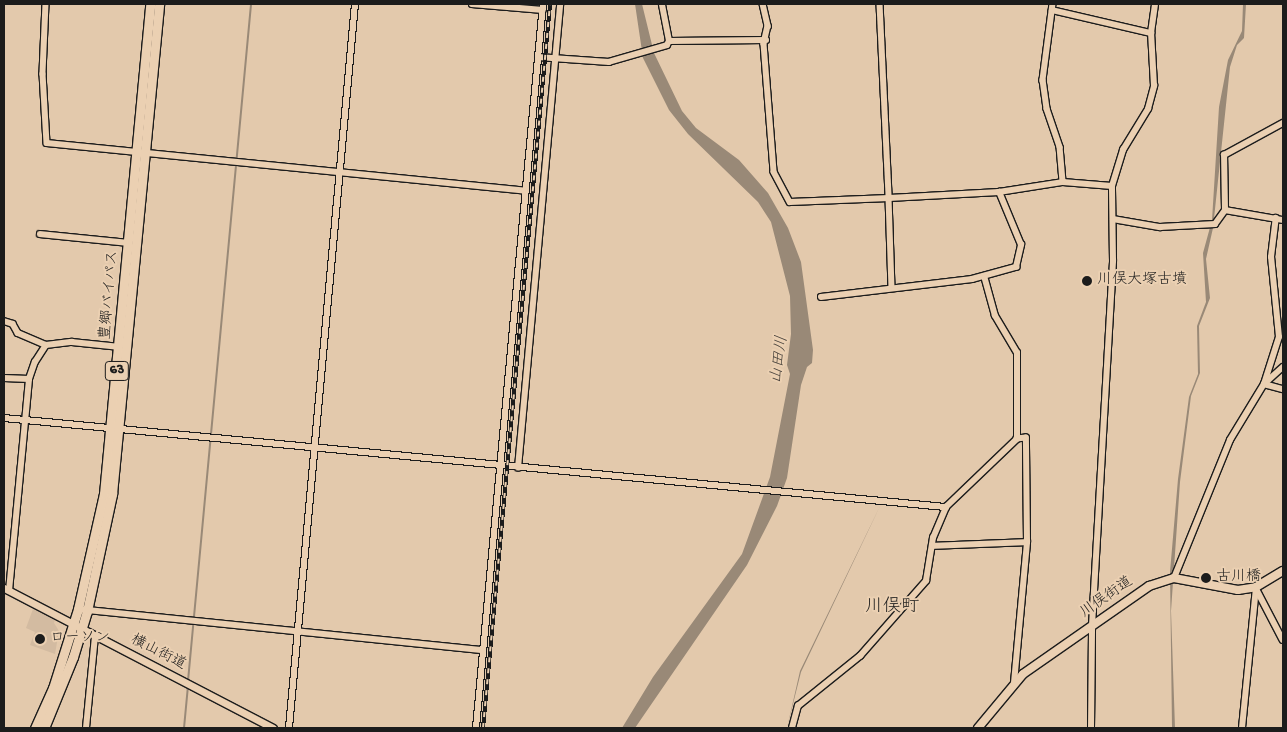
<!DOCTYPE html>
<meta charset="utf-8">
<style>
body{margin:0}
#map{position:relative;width:1287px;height:732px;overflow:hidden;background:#e3c9ac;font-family:"Gochi Hand","Klee One",sans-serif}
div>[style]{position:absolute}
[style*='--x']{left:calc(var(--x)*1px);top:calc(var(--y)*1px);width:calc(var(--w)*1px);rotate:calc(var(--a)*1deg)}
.built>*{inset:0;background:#d3bba1}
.water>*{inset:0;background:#998977}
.stream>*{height:2px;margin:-1px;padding:0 1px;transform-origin:1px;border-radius:1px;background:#998977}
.roads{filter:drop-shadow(1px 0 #1c1c1c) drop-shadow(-1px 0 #1c1c1c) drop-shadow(0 1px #1c1c1c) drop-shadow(0 -1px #1c1c1c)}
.minor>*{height:5.5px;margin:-2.75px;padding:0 2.75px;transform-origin:2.75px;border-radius:2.75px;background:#ebd0b2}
.tertiary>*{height:7px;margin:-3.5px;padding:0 3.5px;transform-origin:3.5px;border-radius:3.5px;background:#ebd0b2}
.secondary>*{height:8px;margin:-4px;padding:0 4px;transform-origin:4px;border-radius:4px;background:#ebd0b2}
.primary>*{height:9px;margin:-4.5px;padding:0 4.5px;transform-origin:4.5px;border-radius:4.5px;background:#ebd0b2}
.rail>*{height:4px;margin-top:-2px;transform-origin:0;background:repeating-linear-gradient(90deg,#ebd0b2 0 5.5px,#1c1c1c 0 11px);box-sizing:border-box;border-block:1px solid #1c1c1c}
.dots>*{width:14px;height:14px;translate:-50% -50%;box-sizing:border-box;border:2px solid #ebd0b2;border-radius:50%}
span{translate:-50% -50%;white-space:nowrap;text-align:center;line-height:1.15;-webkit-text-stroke:4px #ebd0b2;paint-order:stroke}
.shield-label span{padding:1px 4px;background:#ebd0b2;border:1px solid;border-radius:4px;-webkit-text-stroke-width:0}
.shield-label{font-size:14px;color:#1c1c1c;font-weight:700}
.poi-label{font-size:15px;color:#1c1c1c}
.left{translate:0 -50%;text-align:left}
.street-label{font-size:15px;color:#1c1c1c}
.water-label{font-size:16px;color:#48423c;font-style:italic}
.quarter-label{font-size:18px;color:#1c1c1c}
.frame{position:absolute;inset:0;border:5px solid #1c1c1c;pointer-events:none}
</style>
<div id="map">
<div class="built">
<i style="clip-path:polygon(33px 609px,55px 620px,54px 623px,59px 631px,55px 654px,30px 645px,35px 632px,26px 628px)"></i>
</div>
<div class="water">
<i style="clip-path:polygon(635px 4px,642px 4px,654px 53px,682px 111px,696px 128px,739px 160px,768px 193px,788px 228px,801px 262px,813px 350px,812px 363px,807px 367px,801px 385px,787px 478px,777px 506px,747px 565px,635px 728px,622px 728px,653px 677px,742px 554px,770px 477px,790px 374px,787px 365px,791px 334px,790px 296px,771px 222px,758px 202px,688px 134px,669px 110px,643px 58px)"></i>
<i style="clip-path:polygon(1243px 4px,1246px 4px,1244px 38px,1237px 45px,1230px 67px,1213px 228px,1206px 259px,1210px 298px,1199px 326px,1200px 373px,1191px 396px,1180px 482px,1171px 611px,1175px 728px,1172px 728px,1170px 572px,1178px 479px,1189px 397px,1198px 374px,1197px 326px,1206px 302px,1203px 253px,1212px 220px,1219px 107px,1228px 60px,1242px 31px)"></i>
<i style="clip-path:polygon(881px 504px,801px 672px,787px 728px,800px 671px)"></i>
</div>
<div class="stream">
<i style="--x:188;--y:681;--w:680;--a:-84.68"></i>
<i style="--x:184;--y:728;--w:42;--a:-84.6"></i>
</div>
<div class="roads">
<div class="minor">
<i style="--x:46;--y:4;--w:70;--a:92.5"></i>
<i style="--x:43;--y:74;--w:69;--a:86.7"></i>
<i style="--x:47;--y:143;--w:481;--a:5.7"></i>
<i style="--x:472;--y:4;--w:71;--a:4.8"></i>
<i style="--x:763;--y:4;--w:23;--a:77"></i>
<i style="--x:768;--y:26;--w:18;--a:103"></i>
<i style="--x:764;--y:44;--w:128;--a:85.5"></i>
<i style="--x:774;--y:172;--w:34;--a:62"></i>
<i style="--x:790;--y:202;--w:99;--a:-2.3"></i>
<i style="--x:889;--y:198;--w:89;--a:88.1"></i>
<i style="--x:880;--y:4;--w:194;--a:87.3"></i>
<i style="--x:889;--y:198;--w:110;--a:-3.1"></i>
<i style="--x:999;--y:192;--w:65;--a:-8.9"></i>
<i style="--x:1063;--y:182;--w:49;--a:4.7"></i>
<i style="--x:1112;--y:186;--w:38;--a:-73"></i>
<i style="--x:1123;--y:150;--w:48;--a:-58.6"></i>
<i style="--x:1148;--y:109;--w:24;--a:-75"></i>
<i style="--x:1154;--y:86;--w:53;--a:-93.2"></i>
<i style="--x:1151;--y:33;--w:29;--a:-82"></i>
<i style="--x:1053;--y:4;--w:77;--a:97.5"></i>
<i style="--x:1043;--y:80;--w:29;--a:82"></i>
<i style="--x:1047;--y:109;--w:40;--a:71.1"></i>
<i style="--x:1060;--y:147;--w:35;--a:85"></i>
<i style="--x:1052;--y:10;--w:102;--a:13.1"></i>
<i style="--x:669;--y:41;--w:97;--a:-0.6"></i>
<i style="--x:538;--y:57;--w:71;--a:4"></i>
<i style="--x:609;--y:62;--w:60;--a:-16.3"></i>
<i style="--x:667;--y:45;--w:4;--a:-63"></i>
<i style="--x:669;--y:41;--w:38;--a:-101"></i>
<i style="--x:1225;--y:210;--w:55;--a:-91"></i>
<i style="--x:1224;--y:155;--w:67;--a:-28.5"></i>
<i style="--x:1113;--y:219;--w:48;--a:9.7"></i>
<i style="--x:1160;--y:227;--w:55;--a:-3.1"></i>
<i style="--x:1215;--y:224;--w:17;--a:-54"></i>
<i style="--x:1225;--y:210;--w:59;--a:9.8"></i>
<i style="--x:40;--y:234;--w:89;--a:5.8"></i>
<i style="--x:821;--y:297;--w:152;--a:-6.8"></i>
<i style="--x:972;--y:279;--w:46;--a:-15.3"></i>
<i style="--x:1016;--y:267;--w:23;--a:-77"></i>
<i style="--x:1021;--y:245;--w:57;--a:-112.5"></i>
<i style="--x:4;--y:321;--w:9;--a:18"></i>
<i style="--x:13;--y:324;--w:10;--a:61"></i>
<i style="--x:18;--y:333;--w:30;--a:23"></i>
<i style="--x:4;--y:378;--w:25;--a:2"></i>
<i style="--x:29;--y:379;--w:18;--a:-71"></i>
<i style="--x:35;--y:362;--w:20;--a:-57"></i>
<i style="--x:46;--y:345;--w:26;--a:-7"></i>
<i style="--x:72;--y:342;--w:48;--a:5.9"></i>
<i style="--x:1264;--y:384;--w:25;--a:-42"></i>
<i style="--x:1264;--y:384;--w:20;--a:15"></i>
<i style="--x:4;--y:418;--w:946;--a:5.4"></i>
<i style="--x:518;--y:468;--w:466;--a:-84.8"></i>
<i style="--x:932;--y:546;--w:95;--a:-2.4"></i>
<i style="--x:1174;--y:578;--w:149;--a:-67.9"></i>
<i style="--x:1230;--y:440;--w:66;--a:-58.7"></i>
<i style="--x:1264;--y:384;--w:49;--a:-72.3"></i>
<i style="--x:1279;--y:337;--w:80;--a:-95.7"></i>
<i style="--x:1271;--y:257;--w:39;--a:-83"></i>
<i style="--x:1257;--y:590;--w:56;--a:62.5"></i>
<i style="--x:9;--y:591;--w:213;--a:-84.6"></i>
<i style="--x:78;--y:609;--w:407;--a:5.8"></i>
<i style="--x:1014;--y:683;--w:142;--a:-84.7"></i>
<i style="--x:1027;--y:542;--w:104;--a:-90.6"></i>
<i style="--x:1026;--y:438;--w:9;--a:174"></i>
<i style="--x:86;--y:728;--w:92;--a:-84.4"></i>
<i style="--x:289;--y:728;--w:727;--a:-84.79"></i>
<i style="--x:476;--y:728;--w:727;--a:-84.71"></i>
<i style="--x:792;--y:728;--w:23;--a:-75"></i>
<i style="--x:798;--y:706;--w:80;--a:-38.9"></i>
<i style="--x:860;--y:656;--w:100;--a:-48.7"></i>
<i style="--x:926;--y:581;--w:44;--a:-80.8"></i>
<i style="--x:933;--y:538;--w:34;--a:-67"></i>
<i style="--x:946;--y:507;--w:98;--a:-43.8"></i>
<i style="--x:1017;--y:439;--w:86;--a:-90"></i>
<i style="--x:1017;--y:353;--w:43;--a:-120.7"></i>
<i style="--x:995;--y:316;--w:41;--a:-105.4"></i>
<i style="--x:1091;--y:728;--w:102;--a:-89.4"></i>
<i style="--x:1092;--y:626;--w:366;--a:-86.7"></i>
<i style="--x:1113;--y:261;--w:75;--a:-90.8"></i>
<i style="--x:1242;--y:728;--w:142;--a:-84.3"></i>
</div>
<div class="tertiary">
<i style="--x:4;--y:588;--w:303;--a:27.5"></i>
</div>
<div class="secondary">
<i style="--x:978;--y:728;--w:70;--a:-50.2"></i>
<i style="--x:1023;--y:674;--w:154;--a:-34.9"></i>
<i style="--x:1149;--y:586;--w:26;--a:-18"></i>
<i style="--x:1174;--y:578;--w:65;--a:10.6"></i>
<i style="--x:1238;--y:590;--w:18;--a:-9"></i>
<i style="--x:1256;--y:587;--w:31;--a:-31"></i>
</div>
<div class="primary">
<i style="--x:35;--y:728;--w:44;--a:-65.8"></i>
<i style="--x:53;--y:688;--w:83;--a:-72.4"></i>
<i style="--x:78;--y:609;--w:118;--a:-77.3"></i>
<i style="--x:104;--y:494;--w:492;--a:-84.6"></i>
<i style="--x:44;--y:728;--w:77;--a:-67.8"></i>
<i style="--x:73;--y:657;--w:48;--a:-73.1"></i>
<i style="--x:87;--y:611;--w:120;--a:-77.9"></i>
<i style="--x:112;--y:494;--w:492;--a:-84.5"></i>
</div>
</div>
<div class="rail">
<i style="--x:483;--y:728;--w:727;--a:-84.71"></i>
</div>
<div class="dots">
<i style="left:1087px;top:281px;background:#1c1c1c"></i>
<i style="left:1206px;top:578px;background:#1c1c1c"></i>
<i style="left:40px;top:639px;background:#1c1c1c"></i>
</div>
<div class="shield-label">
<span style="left:117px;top:371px">63</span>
</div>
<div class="poi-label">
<span class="left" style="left:1097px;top:281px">川俣大塚古墳</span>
<span class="left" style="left:1216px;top:578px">古川橋</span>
<span class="left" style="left:50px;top:639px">ローソン</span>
</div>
<div class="street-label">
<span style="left:110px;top:295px;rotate:-85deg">豊郷バイパス</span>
<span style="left:1107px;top:598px;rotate:-35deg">川俣街道</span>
<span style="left:158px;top:653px;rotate:27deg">横山街道</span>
</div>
<div class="water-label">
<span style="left:781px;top:360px;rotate:-82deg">山田川</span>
</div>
<div class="quarter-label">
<span style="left:892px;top:608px">川俣町</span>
</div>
<div class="frame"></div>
</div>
